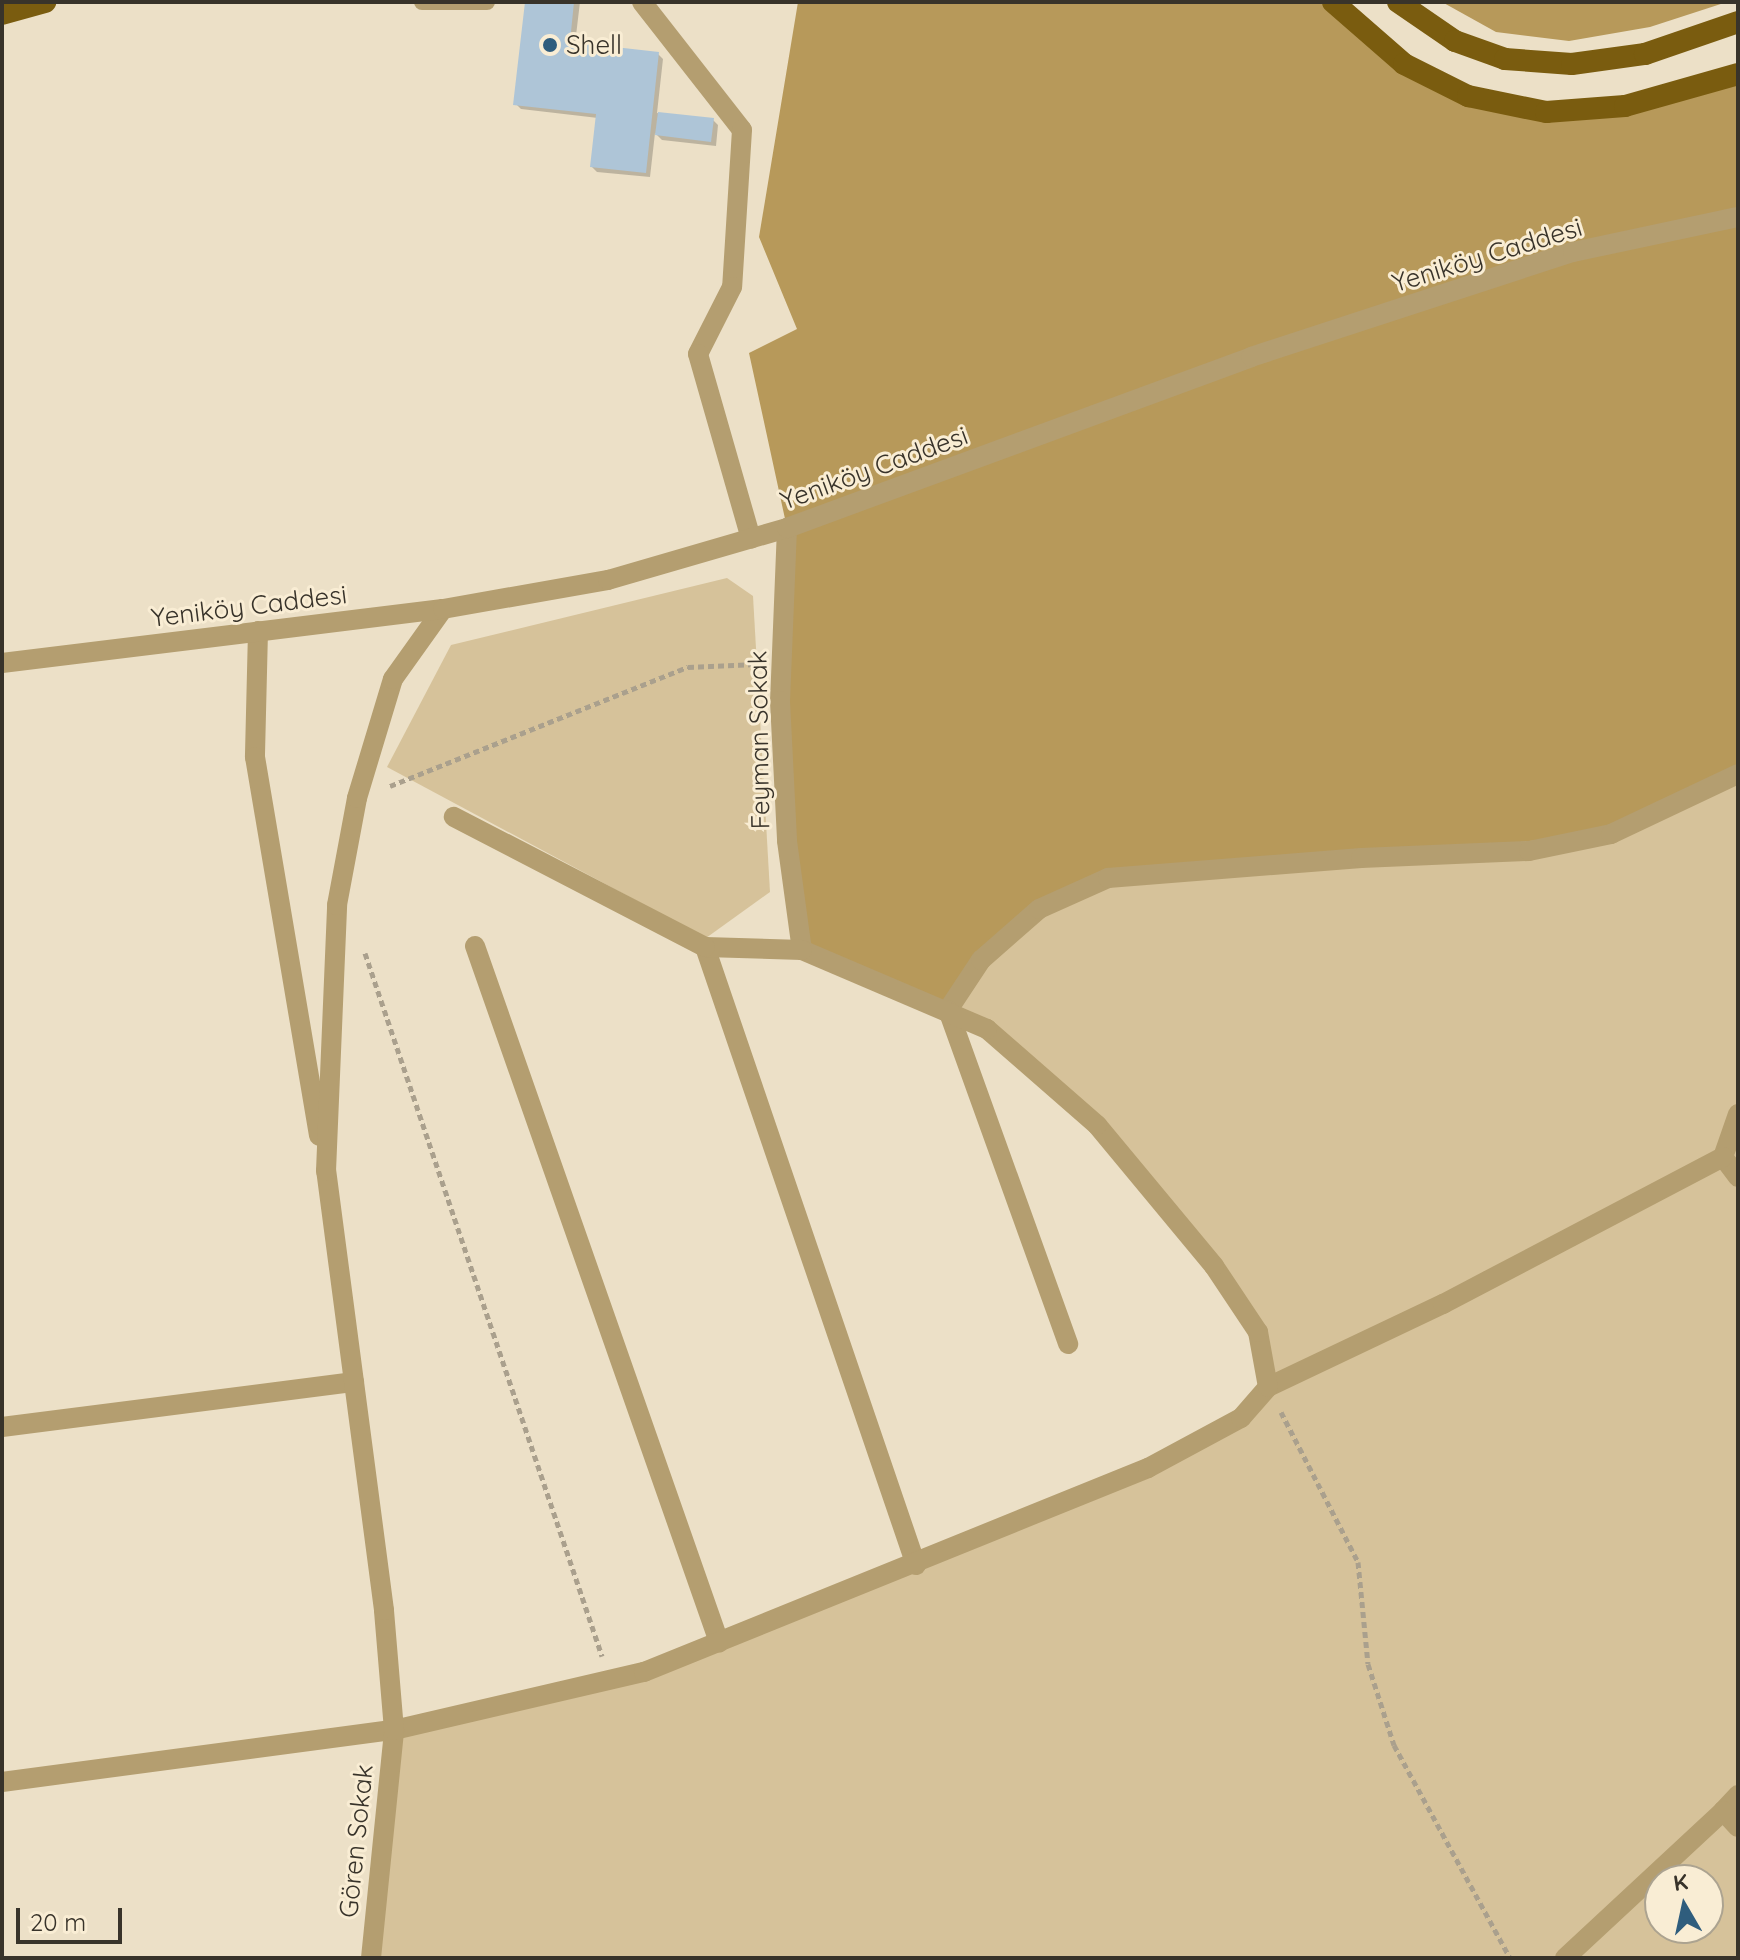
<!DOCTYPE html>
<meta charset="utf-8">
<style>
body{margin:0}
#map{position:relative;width:1740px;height:1960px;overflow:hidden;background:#ece0c7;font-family:Quicksand,sans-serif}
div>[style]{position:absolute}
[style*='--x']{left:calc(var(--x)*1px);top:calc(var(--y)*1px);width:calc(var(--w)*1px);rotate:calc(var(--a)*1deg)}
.green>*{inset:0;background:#d6c29a}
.forest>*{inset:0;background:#b7995a}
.shadow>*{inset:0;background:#0003}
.building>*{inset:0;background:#aec5d7}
.path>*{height:5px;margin-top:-2.5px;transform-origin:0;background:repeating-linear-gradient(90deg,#aaa08d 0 6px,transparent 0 10px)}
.service>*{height:16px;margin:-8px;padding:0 8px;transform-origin:8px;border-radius:8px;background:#b49e70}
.minor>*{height:20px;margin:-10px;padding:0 10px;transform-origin:10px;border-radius:10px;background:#b49e70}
.tertiary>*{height:20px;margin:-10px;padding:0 10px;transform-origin:10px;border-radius:10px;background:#b49e70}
.trunk>*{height:22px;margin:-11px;padding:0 11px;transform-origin:11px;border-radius:11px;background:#7a5c0f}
.dots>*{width:22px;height:22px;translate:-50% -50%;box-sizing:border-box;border:4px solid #f9edd4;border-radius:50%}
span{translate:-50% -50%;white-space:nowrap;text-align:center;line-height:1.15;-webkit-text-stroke:6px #f9edd4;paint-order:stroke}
.poi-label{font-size:26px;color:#38332a}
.left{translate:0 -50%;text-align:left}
.street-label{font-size:26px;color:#38332a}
.frame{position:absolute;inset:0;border:4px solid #38332a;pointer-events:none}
.north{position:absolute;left:1644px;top:1864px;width:80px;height:80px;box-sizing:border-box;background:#f9edd4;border:2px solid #aca390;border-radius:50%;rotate:351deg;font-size:22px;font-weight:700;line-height:32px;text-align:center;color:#38332a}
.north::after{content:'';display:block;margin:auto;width:28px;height:36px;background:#2f5d7d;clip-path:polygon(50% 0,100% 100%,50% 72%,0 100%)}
.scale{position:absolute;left:16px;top:1908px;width:106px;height:36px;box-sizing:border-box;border:4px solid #38332a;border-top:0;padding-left:10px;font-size:24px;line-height:28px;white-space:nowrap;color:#38332a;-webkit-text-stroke:6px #f9edd4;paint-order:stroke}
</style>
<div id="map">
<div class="green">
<i style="clip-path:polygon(727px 578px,753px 596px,770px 892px,706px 938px,387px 767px,451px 645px)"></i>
<i style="clip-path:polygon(evenodd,1738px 774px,1738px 1958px,371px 1958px,394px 1730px,644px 1672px,1241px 1418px,1268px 1387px,1258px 1332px,1097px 1125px,948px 1010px,1039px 909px,1108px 878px,1738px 774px,1660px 1880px,1708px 1880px,1708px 1928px,1660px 1928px,1660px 1880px)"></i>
</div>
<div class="forest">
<i style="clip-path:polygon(798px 2px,1333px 2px,1404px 64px,1546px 112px,1738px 74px,1738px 774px,1611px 834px,1108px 878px,1039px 909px,948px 1010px,802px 950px,787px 841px,787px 528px,749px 353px,797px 329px,759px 237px)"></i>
<i style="clip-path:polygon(1442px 2px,1727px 2px,1650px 27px,1569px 41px,1496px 32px)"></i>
</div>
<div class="shadow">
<i style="clip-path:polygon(527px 2px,580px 2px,575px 44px,658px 54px,663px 59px,657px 113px,713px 120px,718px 125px,716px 146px,662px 140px,655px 133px,650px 177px,597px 172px,592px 167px,598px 118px,521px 109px,516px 104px)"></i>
</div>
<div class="building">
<i style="clip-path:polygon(525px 2px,574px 2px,570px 42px,659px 52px,646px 173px,590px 167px,596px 114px,513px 105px)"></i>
<i style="clip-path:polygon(658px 112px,714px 118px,711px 142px,655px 135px)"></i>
</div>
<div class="path">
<i style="--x:390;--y:786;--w:321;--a:-21.8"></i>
<i style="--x:688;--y:667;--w:69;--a:-2.5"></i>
<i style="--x:365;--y:953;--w:742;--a:71.37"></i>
<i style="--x:1281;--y:1412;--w:169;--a:62.8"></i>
<i style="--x:1358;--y:1562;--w:102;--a:84.4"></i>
<i style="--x:1368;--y:1664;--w:85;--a:72.2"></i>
<i style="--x:1394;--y:1745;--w:243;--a:61.4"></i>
</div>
<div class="service">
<i style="--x:422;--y:2;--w:65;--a:0"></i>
</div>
<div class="minor">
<i style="--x:642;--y:2;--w:162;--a:52"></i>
<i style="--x:742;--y:130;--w:157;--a:93.6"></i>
<i style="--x:732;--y:287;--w:75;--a:116.9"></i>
<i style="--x:698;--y:354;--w:192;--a:74"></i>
<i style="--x:787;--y:528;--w:173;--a:92.3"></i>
<i style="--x:780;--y:701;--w:140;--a:87.1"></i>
<i style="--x:787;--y:841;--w:110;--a:82.2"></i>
<i style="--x:258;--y:631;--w:126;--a:91.4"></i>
<i style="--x:255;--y:757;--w:384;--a:80.4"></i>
<i style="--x:475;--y:946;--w:738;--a:70.68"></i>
<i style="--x:705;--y:947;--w:653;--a:71.15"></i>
<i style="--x:948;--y:1010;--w:60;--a:-56.6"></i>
<i style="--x:981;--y:960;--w:77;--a:-41.3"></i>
<i style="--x:1039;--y:909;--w:76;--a:-24.2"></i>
<i style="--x:1108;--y:878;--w:254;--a:-4.5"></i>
<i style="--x:1361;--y:858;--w:168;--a:-2.4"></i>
<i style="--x:1529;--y:851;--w:84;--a:-11.7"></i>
<i style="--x:1611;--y:834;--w:140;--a:-25.3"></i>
<i style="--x:948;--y:1010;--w:355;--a:70.2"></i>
<i style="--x:1738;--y:1114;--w:46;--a:109.2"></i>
<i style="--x:1723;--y:1157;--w:25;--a:53"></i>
<i style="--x:1268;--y:1387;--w:194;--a:-25.4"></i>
<i style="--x:1443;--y:1304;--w:316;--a:-27.7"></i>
<i style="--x:2;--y:1427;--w:355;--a:-7.3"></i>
<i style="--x:2;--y:1782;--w:395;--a:-7.6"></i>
<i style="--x:394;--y:1730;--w:257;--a:-13.1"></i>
<i style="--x:644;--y:1672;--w:544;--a:-22.04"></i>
<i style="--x:1148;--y:1468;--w:106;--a:-28.3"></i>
<i style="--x:1241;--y:1418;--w:41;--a:-48.9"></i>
<i style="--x:1268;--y:1387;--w:56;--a:-100.3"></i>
<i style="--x:1258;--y:1332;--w:79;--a:-123.7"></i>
<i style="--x:1214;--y:1266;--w:183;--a:-129.7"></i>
<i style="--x:1097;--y:1125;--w:146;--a:-138.9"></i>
<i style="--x:987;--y:1029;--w:201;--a:-156.9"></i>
<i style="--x:802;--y:950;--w:97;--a:-178.2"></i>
<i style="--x:705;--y:947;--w:283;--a:-152.6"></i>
<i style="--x:1738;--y:1795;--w:22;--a:133"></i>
<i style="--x:1723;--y:1811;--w:22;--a:47"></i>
<i style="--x:371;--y:1958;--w:229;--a:-84.2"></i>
<i style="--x:394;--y:1730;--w:120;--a:-94.8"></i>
<i style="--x:384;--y:1610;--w:443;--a:-97.5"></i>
<i style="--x:326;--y:1171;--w:266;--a:-87.6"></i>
<i style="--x:337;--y:905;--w:109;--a:-79.4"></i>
<i style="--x:357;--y:798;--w:124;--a:-73.2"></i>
<i style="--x:393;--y:679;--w:86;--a:-54.5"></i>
<i style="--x:1565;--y:1958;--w:216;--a:-42.9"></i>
</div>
<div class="tertiary">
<i style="--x:2;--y:663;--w:444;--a:-7"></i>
<i style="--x:443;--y:609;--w:168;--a:-10"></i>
<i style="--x:608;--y:580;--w:186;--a:-16.2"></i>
<i style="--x:787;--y:528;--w:495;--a:-20.2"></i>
<i style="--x:1251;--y:357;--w:339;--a:-18.1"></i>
<i style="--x:1573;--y:252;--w:169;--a:-12"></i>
</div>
<div class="trunk">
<i style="--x:1333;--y:2;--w:94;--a:41.1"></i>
<i style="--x:1404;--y:64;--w:72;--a:26.6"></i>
<i style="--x:1468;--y:96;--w:80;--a:11.6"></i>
<i style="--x:1546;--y:112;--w:79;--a:-4.3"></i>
<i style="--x:1625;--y:106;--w:117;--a:-15.8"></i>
<i style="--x:1398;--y:2;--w:69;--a:34.4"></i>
<i style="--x:1455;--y:41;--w:53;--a:19.8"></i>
<i style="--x:1505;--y:59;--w:67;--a:4.3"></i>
<i style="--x:1572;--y:64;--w:74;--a:-7.8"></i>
<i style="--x:1645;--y:54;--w:98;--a:-19"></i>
<i style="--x:2;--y:14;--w:45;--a:-15.6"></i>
</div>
<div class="dots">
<i style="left:550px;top:45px;background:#2f5d7d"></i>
</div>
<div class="poi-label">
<span class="left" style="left:566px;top:45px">Shell</span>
</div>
<div class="street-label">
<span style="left:1487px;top:255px;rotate:-17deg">Yeniköy Caddesi</span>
<span style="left:874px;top:468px;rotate:-20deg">Yeniköy Caddesi</span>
<span style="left:249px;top:606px;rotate:-7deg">Yeniköy Caddesi</span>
<span style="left:759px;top:740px;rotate:-91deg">Feyman Sokak</span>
<span style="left:356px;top:1841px;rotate:-84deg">Gören Sokak</span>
</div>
<div class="frame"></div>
<div class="north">K</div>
<div class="scale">20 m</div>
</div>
